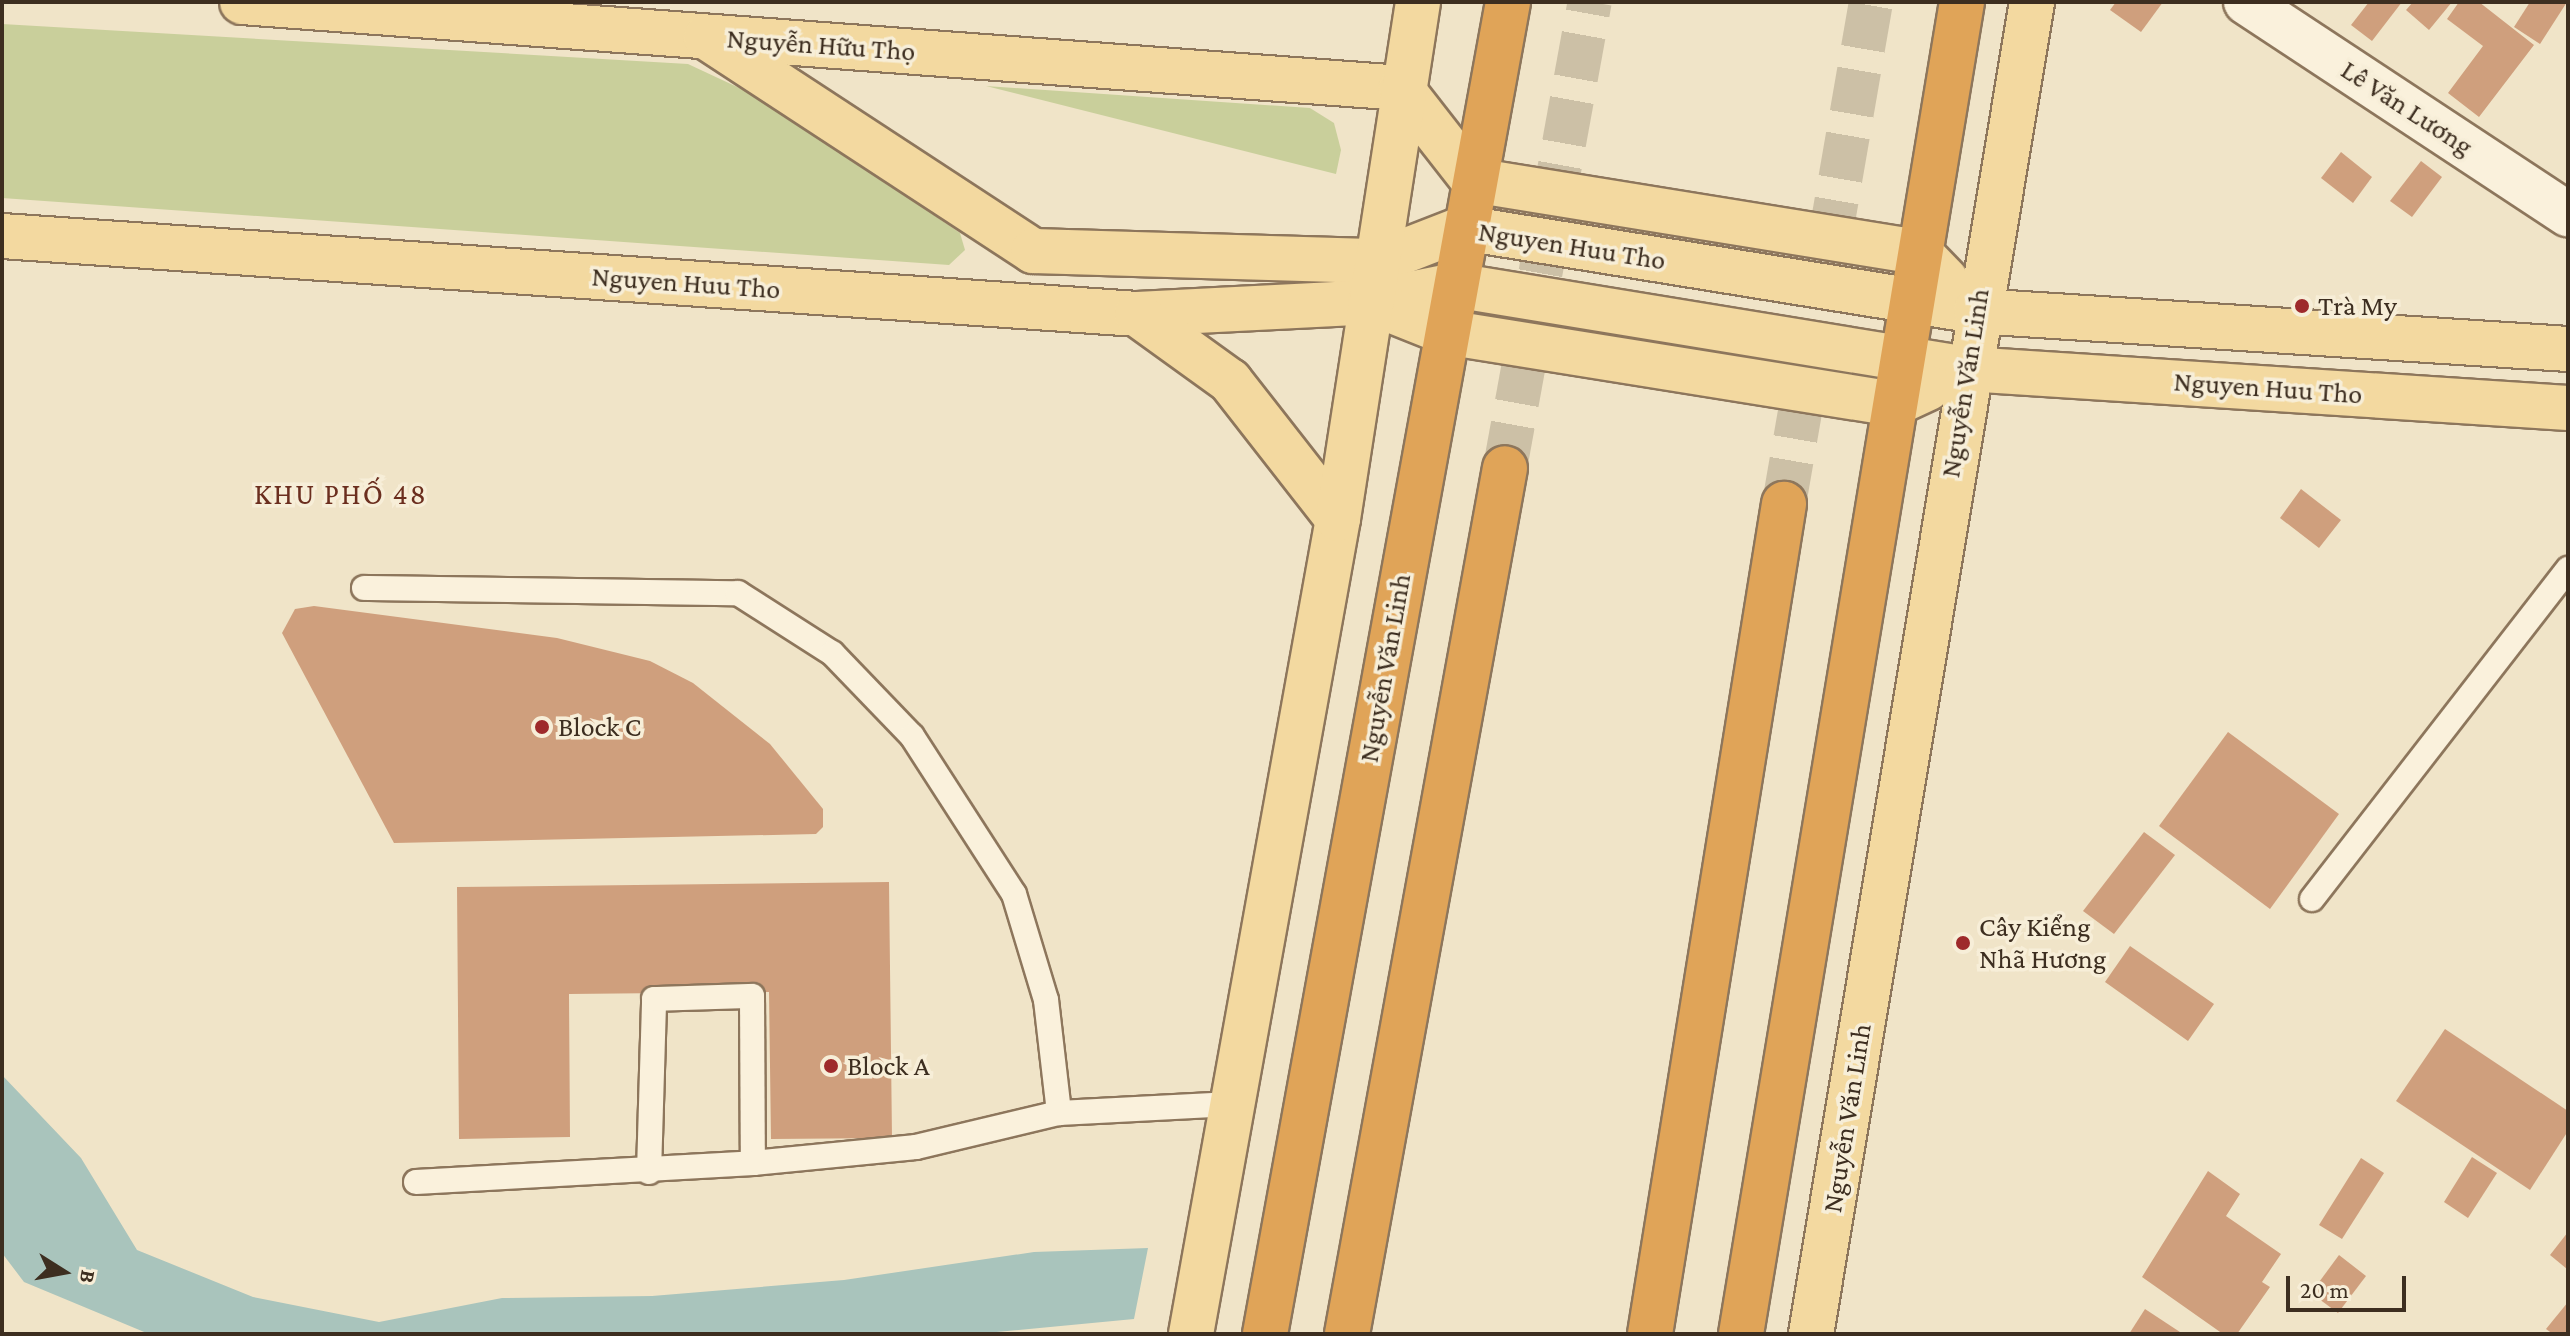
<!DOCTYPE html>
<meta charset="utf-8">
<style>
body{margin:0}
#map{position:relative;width:2570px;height:1336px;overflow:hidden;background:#f0e4c8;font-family:"Crimson Pro",serif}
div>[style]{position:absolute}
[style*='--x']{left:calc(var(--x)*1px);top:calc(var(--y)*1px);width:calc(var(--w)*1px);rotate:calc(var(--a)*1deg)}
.green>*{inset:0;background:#c9cf9b}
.water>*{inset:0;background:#a9c4bc}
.building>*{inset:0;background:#cf9f7d}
.highway-tunnel>*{height:44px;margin-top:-22px;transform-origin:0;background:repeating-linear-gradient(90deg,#ccc0a6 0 44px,transparent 0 66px)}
.roads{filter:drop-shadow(2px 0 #8d765c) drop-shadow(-2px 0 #8d765c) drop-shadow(0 2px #8d765c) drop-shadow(0 -2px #8d765c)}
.lane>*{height:24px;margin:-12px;padding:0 12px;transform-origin:12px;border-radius:12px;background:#faf1dc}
.secondary>*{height:44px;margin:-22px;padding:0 22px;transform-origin:22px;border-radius:22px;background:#faf1dc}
.primary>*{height:44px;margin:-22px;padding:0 22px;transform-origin:22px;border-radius:22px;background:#f3d9a0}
.highway>*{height:44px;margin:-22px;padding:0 22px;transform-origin:22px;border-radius:22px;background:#e0a458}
.dots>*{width:22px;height:22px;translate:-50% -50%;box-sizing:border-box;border:4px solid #f7eed8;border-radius:50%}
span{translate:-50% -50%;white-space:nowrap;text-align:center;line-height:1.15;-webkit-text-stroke:7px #f7eed8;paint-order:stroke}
.street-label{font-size:28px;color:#3d2e20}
.poi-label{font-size:28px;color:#3d2e20}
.left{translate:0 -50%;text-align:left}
.neighbourhood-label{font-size:30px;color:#6b2e1e;letter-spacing:2px}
.frame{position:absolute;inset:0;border:4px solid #3d2e20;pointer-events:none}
.north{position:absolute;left:24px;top:1232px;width:80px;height:80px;-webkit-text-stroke:6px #f7eed8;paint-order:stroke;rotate:101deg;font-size:22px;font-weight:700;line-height:32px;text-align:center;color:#3d2e20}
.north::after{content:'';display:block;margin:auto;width:28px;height:36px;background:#3d2e20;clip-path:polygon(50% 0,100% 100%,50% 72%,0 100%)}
.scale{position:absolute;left:2286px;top:1276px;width:120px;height:36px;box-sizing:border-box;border:4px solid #3d2e20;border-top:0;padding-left:10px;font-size:24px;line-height:28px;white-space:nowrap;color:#3d2e20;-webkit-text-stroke:6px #f7eed8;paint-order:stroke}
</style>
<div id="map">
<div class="green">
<i style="clip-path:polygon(2px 24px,688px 64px,767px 101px,960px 233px,965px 250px,949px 265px,2px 198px)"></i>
<i style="clip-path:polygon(986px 86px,1310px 108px,1334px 123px,1341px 150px,1336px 174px)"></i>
</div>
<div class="water">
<i style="clip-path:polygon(2px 1075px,81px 1158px,137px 1250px,253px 1297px,379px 1322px,502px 1298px,652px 1296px,844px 1280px,1034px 1252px,1148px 1248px,1134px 1319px,975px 1334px,149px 1334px,24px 1282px,2px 1253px)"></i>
</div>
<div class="building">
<i style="clip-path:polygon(2116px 2px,2163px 2px,2141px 32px,2110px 10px)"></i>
<i style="clip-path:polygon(2369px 2px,2402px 2px,2372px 41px,2351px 25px)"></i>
<i style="clip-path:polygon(2413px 2px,2452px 2px,2429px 30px,2406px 10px)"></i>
<i style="clip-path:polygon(2459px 2px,2479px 2px,2534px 45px,2479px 117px,2448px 93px,2483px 46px,2447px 19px)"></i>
<i style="clip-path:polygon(2530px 2px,2567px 2px,2540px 44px,2514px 27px)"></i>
<i style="clip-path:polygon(2341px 152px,2372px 177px,2353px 203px,2321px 178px)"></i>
<i style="clip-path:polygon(2421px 161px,2442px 177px,2412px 217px,2390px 201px)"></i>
<i style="clip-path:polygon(2301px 489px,2341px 520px,2319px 548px,2280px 518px)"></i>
<i style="clip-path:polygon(314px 606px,557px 638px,650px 661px,693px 683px,770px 744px,823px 809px,823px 827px,816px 834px,394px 843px,282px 633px,295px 609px)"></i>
<i style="clip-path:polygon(2228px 732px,2339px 814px,2270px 909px,2159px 826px)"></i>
<i style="clip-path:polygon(2144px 832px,2175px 855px,2114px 934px,2083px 911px)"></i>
<i style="clip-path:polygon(889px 882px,892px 1138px,771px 1139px,769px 992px,569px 994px,570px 1137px,459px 1139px,457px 887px)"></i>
<i style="clip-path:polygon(2130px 946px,2214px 1004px,2188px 1041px,2105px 982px)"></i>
<i style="clip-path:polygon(2445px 1029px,2568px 1111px,2568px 1131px,2530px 1190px,2396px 1101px)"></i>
<i style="clip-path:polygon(2472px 1157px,2497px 1173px,2468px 1218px,2444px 1202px)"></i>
<i style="clip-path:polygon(2361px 1158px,2384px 1173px,2342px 1239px,2319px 1225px)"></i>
<i style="clip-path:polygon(2208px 1171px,2240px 1194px,2226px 1216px,2281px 1254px,2262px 1282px,2270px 1287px,2237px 1334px,2223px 1334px,2142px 1277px)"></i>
<i style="clip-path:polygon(2568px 1232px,2568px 1267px,2567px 1269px,2550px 1255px)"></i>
<i style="clip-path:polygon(2339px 1255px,2366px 1276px,2338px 1313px,2311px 1293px)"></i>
<i style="clip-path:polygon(2568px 1302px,2568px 1334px,2553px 1334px,2546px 1329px)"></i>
<i style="clip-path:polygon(2145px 1309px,2183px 1334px,2129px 1334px)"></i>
</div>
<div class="highway-tunnel">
<i style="--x:1505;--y:468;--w:474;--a:-79.7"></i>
<i style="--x:1784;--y:504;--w:509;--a:-80.17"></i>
</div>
<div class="roads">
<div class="lane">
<i style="--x:364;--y:588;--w:374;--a:0.8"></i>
<i style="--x:738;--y:593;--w:112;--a:32.6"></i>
<i style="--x:832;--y:653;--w:115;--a:46.1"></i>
<i style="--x:912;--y:736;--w:188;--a:57.2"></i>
<i style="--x:1014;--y:894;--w:111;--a:73.2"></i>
<i style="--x:1046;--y:1000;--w:114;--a:83.4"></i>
<i style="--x:2312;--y:899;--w:418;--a:-52.2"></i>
<i style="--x:649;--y:1172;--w:173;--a:-88.3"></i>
<i style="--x:654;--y:999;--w:98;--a:-1.8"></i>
<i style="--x:752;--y:996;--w:167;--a:89.7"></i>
<i style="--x:416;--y:1182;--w:338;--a:-3.2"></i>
<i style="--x:753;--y:1163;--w:164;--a:-5.6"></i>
<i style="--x:916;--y:1147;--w:147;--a:-13.4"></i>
<i style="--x:1059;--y:1113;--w:173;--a:-3"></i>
</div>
<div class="secondary">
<i style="--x:2246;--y:2;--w:386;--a:33.4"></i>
</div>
<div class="primary">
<i style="--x:242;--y:2;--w:1162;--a:4.24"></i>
<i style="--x:1401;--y:88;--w:117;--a:52"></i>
<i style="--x:1473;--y:180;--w:452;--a:9.2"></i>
<i style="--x:1919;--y:252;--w:39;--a:46"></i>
<i style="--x:706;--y:37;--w:391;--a:33.2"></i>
<i style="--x:1033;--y:251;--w:346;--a:1.7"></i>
<i style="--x:1379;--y:261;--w:91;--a:-21.2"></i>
<i style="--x:1464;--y:228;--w:519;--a:9.21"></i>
<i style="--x:1976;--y:311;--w:593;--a:3.67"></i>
<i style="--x:2;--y:236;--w:1138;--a:3.93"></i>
<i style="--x:1137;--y:314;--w:233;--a:-2.9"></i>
<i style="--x:1370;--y:302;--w:86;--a:-11.4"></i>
<i style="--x:1454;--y:285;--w:520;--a:9.3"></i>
<i style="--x:1967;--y:369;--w:602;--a:3.71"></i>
<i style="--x:1370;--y:302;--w:81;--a:21.8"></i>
<i style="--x:1445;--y:332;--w:455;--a:9.1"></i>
<i style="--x:1894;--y:404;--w:38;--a:-25"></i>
<i style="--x:1137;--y:314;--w:115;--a:35.8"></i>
<i style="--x:1230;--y:381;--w:175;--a:52"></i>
<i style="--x:1191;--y:1334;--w:828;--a:-79.78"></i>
<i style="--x:1338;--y:519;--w:523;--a:-81.2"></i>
<i style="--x:1811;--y:1334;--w:1350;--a:-80.58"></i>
</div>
<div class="highway">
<i style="--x:1265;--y:1334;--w:1354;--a:-79.66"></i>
<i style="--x:1347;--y:1334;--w:880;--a:-79.66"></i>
<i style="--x:1650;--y:1334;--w:841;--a:-80.83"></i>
<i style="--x:1741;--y:1334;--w:1350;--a:-80.58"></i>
</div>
</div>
<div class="dots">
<i style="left:2302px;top:306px;background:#9e2a2b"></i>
<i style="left:542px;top:727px;background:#9e2a2b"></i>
<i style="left:1963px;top:943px;background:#9e2a2b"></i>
<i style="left:831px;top:1066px;background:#9e2a2b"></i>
</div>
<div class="street-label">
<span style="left:821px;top:45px;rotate:4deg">Nguyễn Hữu Thọ</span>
<span style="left:2407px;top:108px;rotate:33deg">Lê Văn Lương</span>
<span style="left:1572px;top:246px;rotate:9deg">Nguyen Huu Tho</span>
<span style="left:686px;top:283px;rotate:4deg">Nguyen Huu Tho</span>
<span style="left:1965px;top:383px;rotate:-81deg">Nguyễn Văn Linh</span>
<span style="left:2268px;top:388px;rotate:4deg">Nguyen Huu Tho</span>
<span style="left:1385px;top:668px;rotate:-80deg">Nguyễn Văn Linh</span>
<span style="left:1847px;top:1118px;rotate:-81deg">Nguyễn Văn Linh</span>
</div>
<div class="poi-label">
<span class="left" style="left:2318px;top:306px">Trà My</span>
<span class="left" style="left:558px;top:727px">Block C</span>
<span class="left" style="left:1979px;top:943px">Cây Kiểng<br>Nhã Hương</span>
<span class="left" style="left:847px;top:1066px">Block A</span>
</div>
<div class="neighbourhood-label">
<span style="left:341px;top:494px">KHU PHỐ 48</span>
</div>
<div class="frame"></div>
<div class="north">B</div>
<div class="scale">20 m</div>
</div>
